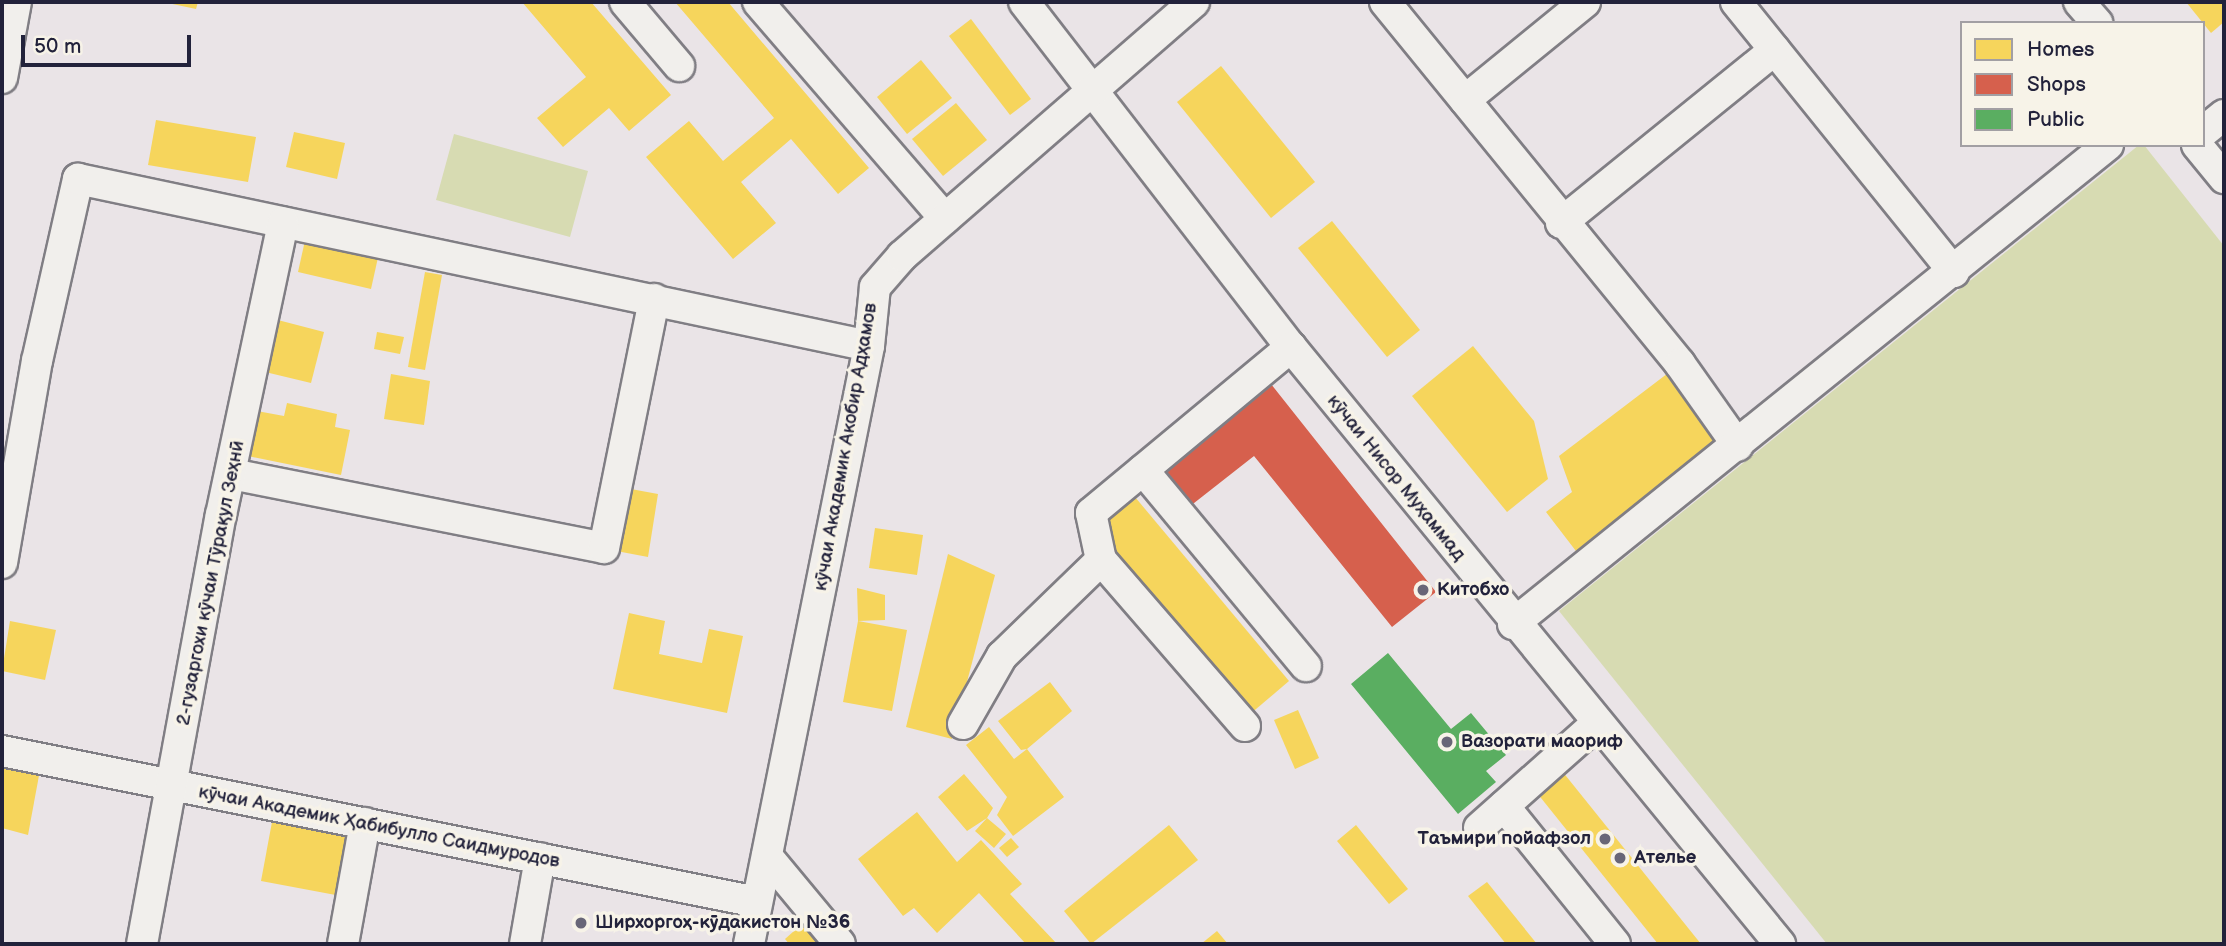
<!DOCTYPE html>
<meta charset="utf-8">
<style>
body{margin:0}
#map{position:relative;width:2226px;height:946px;overflow:hidden;background:#eae4e7;font-family:"Balsamiq Sans",sans-serif}
div>[style]{position:absolute}
[style*='--x']{left:calc(var(--x)*1px);top:calc(var(--y)*1px);width:calc(var(--w)*1px);rotate:calc(var(--a)*1deg)}
.green>*{inset:0;background:#d7dbb2}
.homes>*{inset:0;background:#f6d55c}
.shops>*{inset:0;background:#d6604d}
.public>*{inset:0;background:#5aae61}
.roads{filter:drop-shadow(2px 0 #807e84) drop-shadow(-2px 0 #807e84) drop-shadow(0 2px #807e84) drop-shadow(0 -2px #807e84)}
.minor>*{height:30px;margin:-15px;padding:0 15px;transform-origin:15px;border-radius:15px;background:#f1efec}
.dots>*{width:19px;height:19px;translate:-50% -50%;box-sizing:border-box;border:4px solid #f7f3e8;border-radius:50%}
span{translate:-50% -50%;white-space:nowrap;text-align:center;line-height:1.15;-webkit-text-stroke:7px #f7f3e8;paint-order:stroke}
.street-label{font-size:19px;color:#22223b}
.poi-label{font-size:19px;color:#22223b;font-weight:700}
.left{translate:0 -50%;text-align:left}
.right{translate:-100% -50%;text-align:right}
.frame{position:absolute;inset:0;border:4px solid #22223b;pointer-events:none}
.legend{position:absolute;left:1960px;top:21px;width:245px;height:126px;box-sizing:border-box;background:#f7f3e8;border:2px solid #a29fa3;margin:0;padding:9px 12px;list-style:none;font-size:21px;color:#22223b}
.legend li{display:flex;align-items:center;gap:14px;height:35px}
.legend b{width:35px;border:2px solid #a29fa3}
.scale{position:absolute;left:21px;top:35px;width:170px;height:32px;box-sizing:border-box;border:4px solid #22223b;border-top:0;padding-left:9px;font-size:21px;line-height:24px;white-space:nowrap;color:#22223b;-webkit-text-stroke:5px #f7f3e8;paint-order:stroke}
</style>
<div id="map">
<div class="green">
<i style="clip-path:polygon(454px 134px,588px 171px,570px 237px,436px 200px)"></i>
<i style="clip-path:polygon(2139px 145px,2144px 145px,2224px 246px,2224px 944px,1827px 944px,1559px 611px)"></i>
</div>
<div class="homes">
<i style="clip-path:polygon(163px 2px,198px 2px,196px 9px)"></i>
<i style="clip-path:polygon(522px 2px,591px 2px,671px 95px,629px 131px,609px 108px,563px 147px,537px 118px,586px 77px)"></i>
<i style="clip-path:polygon(675px 2px,728px 2px,869px 168px,838px 194px,791px 139px,741px 182px,776px 223px,733px 259px,646px 157px,689px 121px,723px 161px,774px 118px)"></i>
<i style="clip-path:polygon(2186px 2px,2224px 2px,2224px 22px,2211px 33px)"></i>
<i style="clip-path:polygon(971px 19px,1031px 99px,1010px 115px,949px 36px)"></i>
<i style="clip-path:polygon(921px 60px,952px 98px,907px 134px,877px 97px)"></i>
<i style="clip-path:polygon(1221px 66px,1315px 182px,1271px 218px,1177px 102px)"></i>
<i style="clip-path:polygon(956px 103px,987px 140px,943px 176px,912px 139px)"></i>
<i style="clip-path:polygon(156px 120px,256px 137px,248px 182px,148px 165px)"></i>
<i style="clip-path:polygon(294px 132px,345px 143px,337px 179px,286px 167px)"></i>
<i style="clip-path:polygon(1332px 221px,1420px 330px,1387px 357px,1298px 248px)"></i>
<i style="clip-path:polygon(306px 236px,379px 253px,371px 289px,298px 272px)"></i>
<i style="clip-path:polygon(425px 272px,442px 275px,425px 370px,408px 367px)"></i>
<i style="clip-path:polygon(274px 319px,324px 332px,311px 383px,261px 371px)"></i>
<i style="clip-path:polygon(377px 332px,404px 337px,400px 354px,374px 349px)"></i>
<i style="clip-path:polygon(1473px 346px,1534px 421px,1548px 479px,1507px 512px,1412px 396px)"></i>
<i style="clip-path:polygon(1680px 364px,1734px 436px,1579px 555px,1546px 512px,1572px 492px,1559px 456px)"></i>
<i style="clip-path:polygon(391px 374px,430px 381px,424px 425px,384px 419px)"></i>
<i style="clip-path:polygon(287px 403px,337px 414px,335px 427px,350px 430px,341px 475px,248px 456px,257px 411px,284px 416px)"></i>
<i style="clip-path:polygon(620px 487px,658px 494px,648px 557px,611px 550px)"></i>
<i style="clip-path:polygon(1135px 497px,1289px 681px,1249px 715px,1094px 531px)"></i>
<i style="clip-path:polygon(875px 528px,923px 535px,917px 575px,869px 568px)"></i>
<i style="clip-path:polygon(948px 554px,995px 575px,952px 739px,906px 727px)"></i>
<i style="clip-path:polygon(857px 588px,885px 595px,885px 620px,858px 621px,907px 630px,892px 711px,843px 702px,858px 621px)"></i>
<i style="clip-path:polygon(629px 613px,665px 621px,659px 654px,702px 663px,709px 629px,743px 636px,727px 713px,613px 689px)"></i>
<i style="clip-path:polygon(10px 621px,56px 630px,45px 680px,2px 671px)"></i>
<i style="clip-path:polygon(1050px 682px,1072px 711px,1027px 749px,1064px 797px,1013px 836px,997px 815px,1007px 797px,966px 745px,989px 727px,1014px 759px,1027px 749px,1021px 750px,998px 721px)"></i>
<i style="clip-path:polygon(1298px 710px,1319px 758px,1295px 769px,1274px 720px)"></i>
<i style="clip-path:polygon(2px 763px,40px 770px,28px 835px,2px 828px)"></i>
<i style="clip-path:polygon(1562px 771px,1701px 944px,1658px 944px,1537px 793px)"></i>
<i style="clip-path:polygon(964px 774px,993px 808px,987px 818px,1006px 834px,994px 848px,975px 831px,987px 818px,967px 831px,938px 797px)"></i>
<i style="clip-path:polygon(917px 812px,957px 862px,981px 840px,1022px 884px,1010px 894px,1057px 944px,1026px 944px,979px 893px,937px 933px,914px 908px,903px 916px,858px 859px)"></i>
<i style="clip-path:polygon(272px 822px,352px 837px,341px 896px,261px 881px)"></i>
<i style="clip-path:polygon(1169px 825px,1198px 860px,1091px 944px,1064px 911px)"></i>
<i style="clip-path:polygon(1356px 825px,1408px 889px,1389px 904px,1337px 841px)"></i>
<i style="clip-path:polygon(1011px 838px,1019px 847px,1007px 857px,999px 848px)"></i>
<i style="clip-path:polygon(1487px 882px,1537px 944px,1506px 944px,1468px 896px)"></i>
<i style="clip-path:polygon(803px 923px,821px 944px,789px 944px,785px 939px)"></i>
<i style="clip-path:polygon(1217px 931px,1228px 944px,1201px 944px)"></i>
</div>
<div class="shops">
<i style="clip-path:polygon(1267px 379px,1436px 592px,1392px 627px,1254px 456px,1189px 507px,1157px 467px)"></i>
</div>
<div class="public">
<i style="clip-path:polygon(1388px 653px,1451px 729px,1471px 713px,1506px 755px,1486px 771px,1496px 782px,1458px 814px,1351px 684px)"></i>
</div>
<div class="roads">
<div class="minor">
<i style="--x:625;--y:2;--w:84;--a:49.8"></i>
<i style="--x:758;--y:2;--w:286;--a:49.2"></i>
<i style="--x:1024;--y:2;--w:436;--a:52.3"></i>
<i style="--x:1291;--y:347;--w:772;--a:50.68"></i>
<i style="--x:1385;--y:2;--w:467;--a:50.8"></i>
<i style="--x:1680;--y:364;--w:100;--a:54.7"></i>
<i style="--x:1736;--y:2;--w:347;--a:51.1"></i>
<i style="--x:2079;--y:2;--w:28;--a:49"></i>
<i style="--x:2;--y:78;--w:77;--a:-79.6"></i>
<i style="--x:1465;--y:100;--w:155;--a:-39.2"></i>
<i style="--x:2203;--y:132;--w:27;--a:-39"></i>
<i style="--x:2197;--y:145;--w:43;--a:50.7"></i>
<i style="--x:1561;--y:223;--w:275;--a:-39"></i>
<i style="--x:1143;--y:470;--w:255;--a:50.3"></i>
<i style="--x:231;--y:474;--w:380;--a:11.2"></i>
<i style="--x:604;--y:548;--w:254;--a:-78.6"></i>
<i style="--x:2;--y:563;--w:205;--a:-80.2"></i>
<i style="--x:37;--y:361;--w:187;--a:-77.3"></i>
<i style="--x:78;--y:179;--w:808;--a:11.92"></i>
<i style="--x:1513;--y:624;--w:764;--a:-38.84"></i>
<i style="--x:963;--y:724;--w:78;--a:-60.2"></i>
<i style="--x:1002;--y:656;--w:138;--a:-44.1"></i>
<i style="--x:1245;--y:726;--w:220;--a:-130.9"></i>
<i style="--x:1101;--y:560;--w:48;--a:-102"></i>
<i style="--x:1091;--y:513;--w:260;--a:-39.7"></i>
<i style="--x:2;--y:751;--w:770;--a:11.31"></i>
<i style="--x:1504;--y:806;--w:177;--a:51.2"></i>
<i style="--x:1479;--y:828;--w:157;--a:-41.6"></i>
<i style="--x:767;--y:856;--w:114;--a:50.3"></i>
<i style="--x:142;--y:944;--w:436;--a:-79.6"></i>
<i style="--x:221;--y:515;--w:299;--a:-78"></i>
<i style="--x:343;--y:944;--w:123;--a:-79.7"></i>
<i style="--x:525;--y:944;--w:87;--a:-80.1"></i>
<i style="--x:749;--y:944;--w:610;--a:-78.65"></i>
<i style="--x:869;--y:346;--w:59;--a:-84.2"></i>
<i style="--x:875;--y:287;--w:41;--a:-48.9"></i>
<i style="--x:902;--y:256;--w:387;--a:-41"></i>
</div>
</div>
<div class="dots">
<i style="left:1423px;top:590px;background:#686677"></i>
<i style="left:1447px;top:742px;background:#686677"></i>
<i style="left:1605px;top:839px;background:#686677"></i>
<i style="left:1620px;top:858px;background:#686677"></i>
<i style="left:581px;top:923px;background:#686677"></i>
</div>
<div class="street-label">
<span style="left:846px;top:447px;rotate:-80deg">кӯчаи Академик Акобир Адҳамов</span>
<span style="left:1396px;top:478px;rotate:51deg">кӯчаи Нисор Муҳаммад</span>
<span style="left:211px;top:583px;rotate:-79deg">2-гузаргохи кӯчаи Тӯрақул Зеҳнӣ</span>
<span style="left:379px;top:827px;rotate:11deg">кӯчаи Академик Ҳабибулло Саидмуродов</span>
</div>
<div class="poi-label">
<span class="left" style="left:1437px;top:590px">Китобхо</span>
<span class="left" style="left:1461px;top:742px">Вазорати маориф</span>
<span class="right" style="left:1591px;top:839px">Таъмири пойафзол</span>
<span class="left" style="left:1634px;top:858px">Ателье</span>
<span class="left" style="left:595px;top:923px">Ширхоргоҳ-кӯдакистон №36</span>
</div>
<div class="frame"></div>
<ul class="legend">
<li><b style="height:19px;background:#f6d55c"></b>Homes</li>
<li><b style="height:19px;background:#d6604d"></b>Shops</li>
<li><b style="height:19px;background:#5aae61"></b>Public</li>
</ul>
<div class="scale">50 m</div>
</div>
